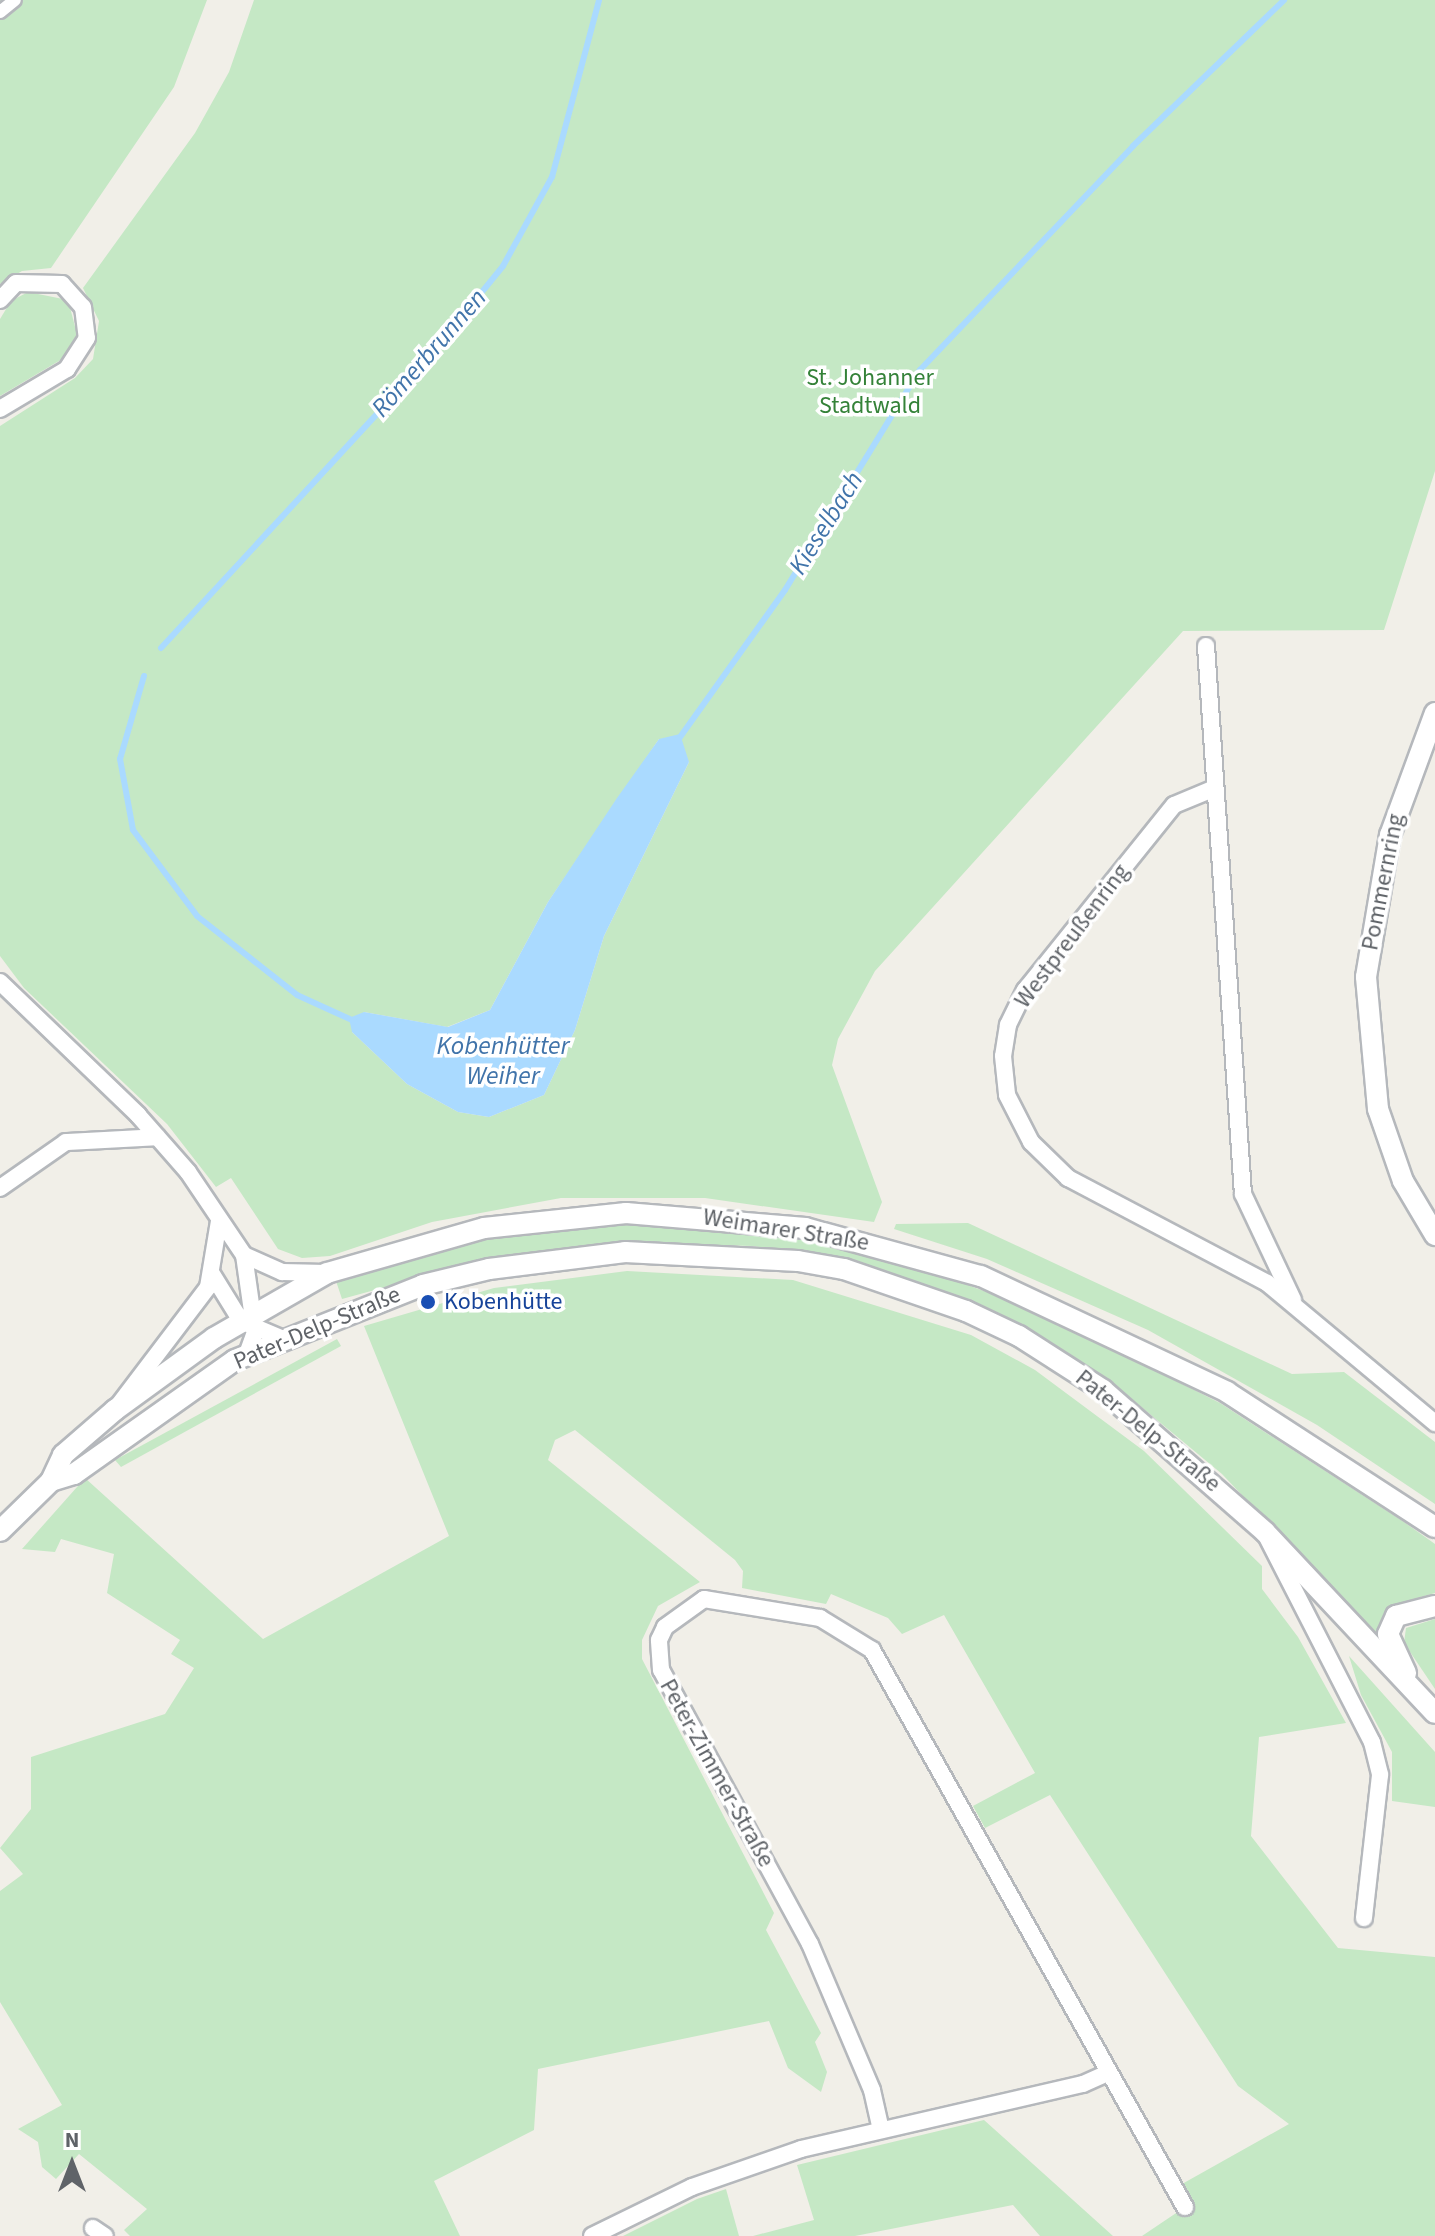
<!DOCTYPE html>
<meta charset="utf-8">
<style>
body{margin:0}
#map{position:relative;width:1435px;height:2236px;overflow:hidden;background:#f1efe8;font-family:"Source Sans 3",sans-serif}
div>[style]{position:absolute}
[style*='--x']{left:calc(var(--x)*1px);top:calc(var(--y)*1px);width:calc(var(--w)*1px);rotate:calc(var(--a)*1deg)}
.green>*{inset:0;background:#c5e8c5}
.water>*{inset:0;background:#aadaff}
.stream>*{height:6px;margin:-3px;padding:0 3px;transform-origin:3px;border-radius:3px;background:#aadaff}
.roads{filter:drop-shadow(2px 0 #b5b8bc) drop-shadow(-2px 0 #b5b8bc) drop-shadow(0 2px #b5b8bc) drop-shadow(0 -2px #b5b8bc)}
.pedestrian>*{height:12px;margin:-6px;padding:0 6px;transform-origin:6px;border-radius:6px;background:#fff}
.minor>*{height:16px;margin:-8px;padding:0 8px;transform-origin:8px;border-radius:8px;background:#fff}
.tertiary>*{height:20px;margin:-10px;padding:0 10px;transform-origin:10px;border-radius:10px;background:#fff}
.dots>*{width:22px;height:22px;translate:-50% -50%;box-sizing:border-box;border:4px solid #fff;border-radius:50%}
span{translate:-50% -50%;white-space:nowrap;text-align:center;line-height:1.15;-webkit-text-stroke:7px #fff;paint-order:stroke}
.park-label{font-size:24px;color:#348238}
.street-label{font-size:24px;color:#5f6368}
.transit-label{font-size:24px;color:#164399}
.left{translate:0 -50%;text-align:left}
.water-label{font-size:26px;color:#4174aa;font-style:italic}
.north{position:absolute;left:32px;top:2124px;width:80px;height:80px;-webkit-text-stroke:6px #fff;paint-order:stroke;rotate:0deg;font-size:22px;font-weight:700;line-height:32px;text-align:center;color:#5f6368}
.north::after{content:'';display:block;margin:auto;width:28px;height:36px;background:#5f6368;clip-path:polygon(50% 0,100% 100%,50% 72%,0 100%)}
</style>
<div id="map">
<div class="green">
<i style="clip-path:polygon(0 0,207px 0,174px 87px,51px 268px,22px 271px,0 284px)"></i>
<i style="clip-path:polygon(evenodd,254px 0,1435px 0,1435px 471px,1384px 630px,1183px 631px,875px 971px,838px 1039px,832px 1065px,882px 1202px,874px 1222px,705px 1198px,561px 1198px,432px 1222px,330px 1256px,302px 1258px,278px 1249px,231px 1178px,216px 1187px,167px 1124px,24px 988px,0 956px,0 426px,75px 378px,93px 359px,99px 321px,83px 288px,195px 133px,229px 72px,254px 0,659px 739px,689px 762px,604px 936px,575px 1030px,544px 1095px,489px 1117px,458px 1112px,407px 1084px,352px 1032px,364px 1012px,447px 1027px,490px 1010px,548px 902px,659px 739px)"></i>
<i style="clip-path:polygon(28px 292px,68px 300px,77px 334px,64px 358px,0 396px,0 319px,11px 301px)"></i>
<i style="clip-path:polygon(625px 1223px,706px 1225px,803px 1239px,924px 1269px,1033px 1309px,1220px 1403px,1404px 1522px,1435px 1544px,1435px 1593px,1389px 1606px,1377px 1638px,1222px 1474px,1110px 1381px,970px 1301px,847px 1261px,753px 1246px,625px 1243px,488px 1259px,342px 1299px,336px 1281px,485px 1238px)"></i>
<i style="clip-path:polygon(968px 1223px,1292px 1374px,1344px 1372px,1435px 1442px,1435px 1504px,1317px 1425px,1148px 1330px,987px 1259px,894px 1229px,896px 1224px)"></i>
<i style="clip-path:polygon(627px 1271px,793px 1280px,971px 1335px,1035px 1370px,1144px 1451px,1262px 1566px,1262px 1589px,1298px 1637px,1346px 1723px,1259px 1737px,1251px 1836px,1338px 1948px,1435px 1957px,1435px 2236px,1142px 2236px,1191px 2203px,1182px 2184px,1289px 2124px,1238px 2086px,1050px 1795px,985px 1828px,973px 1806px,1035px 1773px,944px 1615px,902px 1634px,888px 1618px,831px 1594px,826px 1604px,742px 1588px,743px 1571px,735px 1560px,575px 1430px,555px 1440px,548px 1460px,700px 1582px,658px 1606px,642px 1640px,642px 1659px,774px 1913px,766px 1930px,821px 2033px,815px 2042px,827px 2072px,821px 2092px,788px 2068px,769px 2021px,538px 2069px,534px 2130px,434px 2181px,460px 2236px,130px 2236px,124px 2230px,147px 2209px,79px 2154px,56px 2179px,42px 2167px,38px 2142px,18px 2129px,62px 2105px,0 2002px,0 1891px,23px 1874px,0 1848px,31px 1809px,31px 1757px,165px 1714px,194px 1668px,171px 1654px,180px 1640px,107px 1593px,114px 1554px,61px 1539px,55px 1552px,22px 1549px,85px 1478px,263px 1639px,449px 1536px,364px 1326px,494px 1288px)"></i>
<i style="clip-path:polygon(337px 1339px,341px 1346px,121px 1467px,115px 1460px)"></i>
<i style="clip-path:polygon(1435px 1619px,1435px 1689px,1404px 1643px,1406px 1628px)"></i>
<i style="clip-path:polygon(1349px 1656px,1435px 1752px,1435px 1807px,1392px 1801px,1392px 1752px,1361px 1695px)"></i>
<i style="clip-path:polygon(984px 2120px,1113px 2236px,1040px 2236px,1013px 2205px,855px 2236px,753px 2236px,814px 2220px,797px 2165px)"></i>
<i style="clip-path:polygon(726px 2189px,739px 2236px,623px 2236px,697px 2199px)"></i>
</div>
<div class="water">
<i style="clip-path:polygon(680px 734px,689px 762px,604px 936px,575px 1030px,544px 1095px,489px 1117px,458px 1112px,407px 1084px,352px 1032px,349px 1018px,364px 1012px,448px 1027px,490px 1010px,548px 902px,617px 798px,659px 739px)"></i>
</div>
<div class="stream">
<i style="--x:161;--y:648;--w:388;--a:-47.3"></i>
<i style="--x:424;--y:363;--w:125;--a:-50.8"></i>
<i style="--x:503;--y:266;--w:102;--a:-61.2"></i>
<i style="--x:552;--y:177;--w:183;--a:-75.1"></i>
<i style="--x:144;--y:676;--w:86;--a:106.1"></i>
<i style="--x:120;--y:759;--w:72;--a:79.6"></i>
<i style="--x:133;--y:830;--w:107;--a:53.3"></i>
<i style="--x:197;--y:916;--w:127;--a:38.3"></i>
<i style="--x:297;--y:995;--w:63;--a:24.5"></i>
<i style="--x:678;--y:740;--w:184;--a:-54.5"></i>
<i style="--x:785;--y:590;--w:258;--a:-58.5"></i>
<i style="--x:920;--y:370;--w:309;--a:-46.4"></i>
<i style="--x:1133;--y:146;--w:210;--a:-44"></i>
</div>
<div class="roads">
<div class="pedestrian">
<i style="--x:0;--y:12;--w:19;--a:-39"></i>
</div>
<div class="minor">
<i style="--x:0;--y:300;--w:23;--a:-47"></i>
<i style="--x:16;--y:283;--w:46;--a:1.2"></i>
<i style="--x:62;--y:284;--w:31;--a:48"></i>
<i style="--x:83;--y:307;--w:31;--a:83"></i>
<i style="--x:87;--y:338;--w:37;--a:123"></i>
<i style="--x:67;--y:369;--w:78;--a:149.2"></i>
<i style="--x:1206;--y:646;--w:549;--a:86.14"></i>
<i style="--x:1243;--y:1194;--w:117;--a:64.7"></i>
<i style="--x:1215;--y:788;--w:44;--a:157.5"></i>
<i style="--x:1174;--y:805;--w:238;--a:128.8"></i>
<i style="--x:1025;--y:990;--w:39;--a:116"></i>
<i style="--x:1008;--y:1025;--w:31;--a:99"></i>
<i style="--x:1003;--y:1056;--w:39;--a:84"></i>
<i style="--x:1007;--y:1095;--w:53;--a:62.9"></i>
<i style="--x:1031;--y:1142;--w:52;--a:44.2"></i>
<i style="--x:1068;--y:1178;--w:225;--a:27.8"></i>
<i style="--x:1267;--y:1283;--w:219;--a:39.8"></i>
<i style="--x:0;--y:982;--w:192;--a:43.9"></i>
<i style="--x:138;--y:1115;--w:76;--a:48.7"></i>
<i style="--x:188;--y:1172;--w:100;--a:56"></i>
<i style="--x:244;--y:1255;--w:42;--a:24.1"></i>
<i style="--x:282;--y:1272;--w:44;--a:1.3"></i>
<i style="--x:0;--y:1188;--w:80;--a:-34.9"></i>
<i style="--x:66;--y:1142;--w:91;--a:-3.1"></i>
<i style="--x:244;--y:1255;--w:78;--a:81.9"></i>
<i style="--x:255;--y:1332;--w:23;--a:110"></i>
<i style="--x:212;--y:1274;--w:55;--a:58.3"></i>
<i style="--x:241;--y:1321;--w:43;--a:23"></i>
<i style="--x:117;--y:1407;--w:151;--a:-52.8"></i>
<i style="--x:208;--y:1287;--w:67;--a:-80.5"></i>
<i style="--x:1268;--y:1539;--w:228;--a:62.9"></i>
<i style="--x:1372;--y:1742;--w:34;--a:76"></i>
<i style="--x:1380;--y:1775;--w:144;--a:96.4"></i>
<i style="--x:881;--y:2130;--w:41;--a:-102.7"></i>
<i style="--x:872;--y:2090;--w:159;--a:-113"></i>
<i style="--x:810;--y:1944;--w:312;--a:-118.5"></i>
<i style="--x:661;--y:1670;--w:30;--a:-94"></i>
<i style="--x:659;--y:1640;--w:14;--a:-65"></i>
<i style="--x:665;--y:1627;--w:48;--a:-35.7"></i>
<i style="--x:704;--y:1599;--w:118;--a:9.3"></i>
<i style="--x:820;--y:1618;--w:61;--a:31.6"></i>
<i style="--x:872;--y:1650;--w:639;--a:60.67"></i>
<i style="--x:93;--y:2228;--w:14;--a:34"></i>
<i style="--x:592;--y:2236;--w:111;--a:-26.1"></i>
<i style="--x:692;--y:2187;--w:115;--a:-19.2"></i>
<i style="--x:801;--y:2149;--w:289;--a:-13"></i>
<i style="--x:1083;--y:2084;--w:27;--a:-24"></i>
</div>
<div class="tertiary">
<i style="--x:1435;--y:713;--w:130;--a:110.2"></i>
<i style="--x:1390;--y:835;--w:144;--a:99.6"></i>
<i style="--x:1366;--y:977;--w:133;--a:84.8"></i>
<i style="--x:1378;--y:1109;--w:76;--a:70.9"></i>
<i style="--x:1403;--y:1181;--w:63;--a:59.3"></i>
<i style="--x:51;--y:1481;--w:24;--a:-17"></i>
<i style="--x:74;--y:1474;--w:197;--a:-35.3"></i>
<i style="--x:235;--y:1360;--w:202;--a:-21.7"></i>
<i style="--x:423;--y:1285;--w:68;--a:-13.6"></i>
<i style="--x:489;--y:1269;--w:137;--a:-7.1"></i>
<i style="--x:625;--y:1252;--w:173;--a:3"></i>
<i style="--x:798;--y:1261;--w:47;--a:9.9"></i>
<i style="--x:844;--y:1269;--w:129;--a:19"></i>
<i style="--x:966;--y:1311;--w:59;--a:25.3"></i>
<i style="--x:1019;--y:1336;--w:100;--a:32.7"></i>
<i style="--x:1103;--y:1390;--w:215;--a:41.2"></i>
<i style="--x:1265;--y:1532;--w:248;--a:46.8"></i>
<i style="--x:0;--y:1531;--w:71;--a:-44.4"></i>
<i style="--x:51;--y:1481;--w:29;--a:-65"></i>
<i style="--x:63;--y:1455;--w:69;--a:-40.9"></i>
<i style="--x:115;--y:1410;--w:122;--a:-36"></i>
<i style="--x:214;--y:1338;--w:130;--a:-29.9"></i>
<i style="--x:327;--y:1273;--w:163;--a:-16"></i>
<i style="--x:484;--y:1228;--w:143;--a:-6"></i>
<i style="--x:626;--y:1213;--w:180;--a:4.8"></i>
<i style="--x:805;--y:1228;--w:182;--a:15.3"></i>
<i style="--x:981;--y:1276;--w:272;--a:25.2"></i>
<i style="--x:1227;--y:1392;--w:248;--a:33"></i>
<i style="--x:1406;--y:1673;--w:43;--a:-114.8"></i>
<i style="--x:1388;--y:1634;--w:20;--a:-66"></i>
<i style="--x:1396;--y:1616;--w:40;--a:-14.4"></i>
</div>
</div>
<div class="dots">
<i style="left:428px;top:1302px;background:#1a4fb4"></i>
</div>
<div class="park-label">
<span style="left:870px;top:392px">St. Johanner<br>Stadtwald</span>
</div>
<div class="street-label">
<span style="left:1383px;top:882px;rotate:-79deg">Pommernring</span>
<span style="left:1072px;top:936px;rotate:-53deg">Westpreußenring</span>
<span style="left:786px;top:1230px;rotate:9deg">Weimarer Straße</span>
<span style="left:317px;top:1328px;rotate:-23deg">Pater-Delp-Straße</span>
<span style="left:1148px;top:1431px;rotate:39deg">Pater-Delp-Straße</span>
<span style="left:717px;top:1773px;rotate:61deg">Peter-Zimmer-Straße</span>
</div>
<div class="transit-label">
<span class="left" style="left:444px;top:1302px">Kobenhütte</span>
</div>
<div class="water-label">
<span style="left:429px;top:353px;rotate:-49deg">Römerbrunnen</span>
<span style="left:826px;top:523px;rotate:-58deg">Kieselbach</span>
<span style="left:503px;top:1061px">Kobenhütter<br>Weiher</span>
</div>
<div class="north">N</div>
</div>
